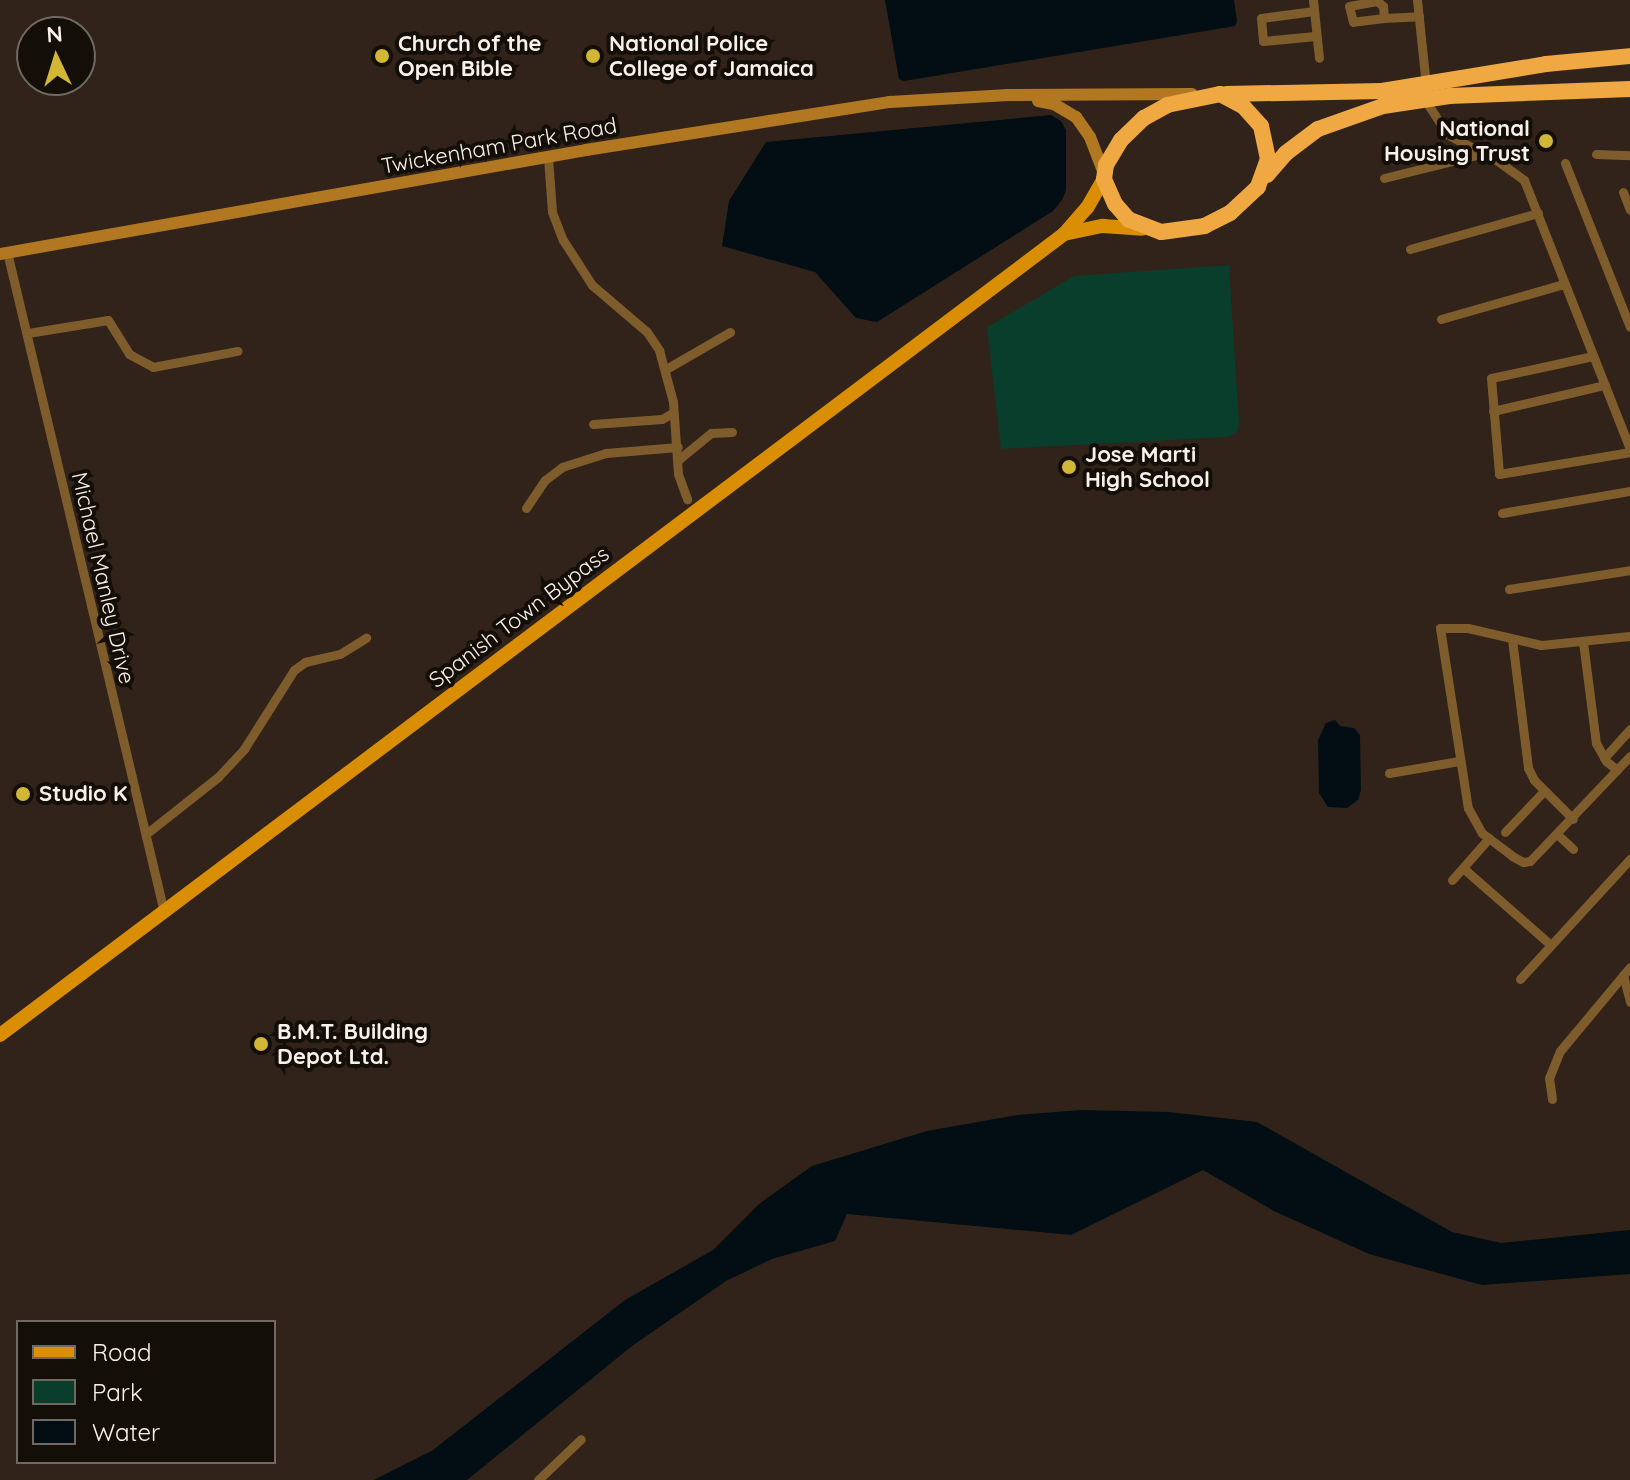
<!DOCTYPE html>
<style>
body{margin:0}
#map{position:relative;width:1630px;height:1480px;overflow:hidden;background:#312319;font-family:Quicksand,sans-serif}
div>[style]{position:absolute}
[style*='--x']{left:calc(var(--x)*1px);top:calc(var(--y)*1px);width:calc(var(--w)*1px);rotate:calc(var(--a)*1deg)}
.green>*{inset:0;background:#083e2b}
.water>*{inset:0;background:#020e13}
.street>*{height:9px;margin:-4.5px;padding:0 4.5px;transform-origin:4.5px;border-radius:4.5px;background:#7f5c2b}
.secondary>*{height:12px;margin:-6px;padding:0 6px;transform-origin:6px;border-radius:6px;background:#b27821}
.primary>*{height:14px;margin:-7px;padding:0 7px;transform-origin:7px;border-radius:7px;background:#d98e03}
.highway>*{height:16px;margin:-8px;padding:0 8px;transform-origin:8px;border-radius:8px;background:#f0a842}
.dots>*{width:22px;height:22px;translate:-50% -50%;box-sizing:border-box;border:4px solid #140e09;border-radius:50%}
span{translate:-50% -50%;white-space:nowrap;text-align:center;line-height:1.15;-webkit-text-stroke:8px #140e09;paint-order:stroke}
.poi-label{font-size:22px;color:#faf0ea;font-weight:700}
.left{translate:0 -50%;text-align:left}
.right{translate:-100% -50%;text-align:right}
.street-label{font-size:22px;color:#faf0ea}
.legend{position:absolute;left:16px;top:1320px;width:260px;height:144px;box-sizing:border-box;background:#140e09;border:2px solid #706863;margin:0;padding:10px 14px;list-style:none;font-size:24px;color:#faf0ea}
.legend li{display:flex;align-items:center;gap:16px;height:40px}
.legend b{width:40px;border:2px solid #706863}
.north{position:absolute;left:16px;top:16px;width:80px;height:80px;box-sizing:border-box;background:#140e09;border:2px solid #706863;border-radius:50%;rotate:356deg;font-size:22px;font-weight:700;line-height:32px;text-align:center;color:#faf0ea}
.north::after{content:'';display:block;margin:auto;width:28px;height:36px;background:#d2b635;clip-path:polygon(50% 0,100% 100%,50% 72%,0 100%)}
</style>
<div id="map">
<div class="green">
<i style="clip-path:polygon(1229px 265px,1239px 423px,1237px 432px,1228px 437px,1001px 449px,987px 327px,1074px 276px)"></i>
</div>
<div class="water">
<i style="clip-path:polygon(885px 0,1234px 0,1237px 21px,1235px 26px,904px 81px,899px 79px)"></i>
<i style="clip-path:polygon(1051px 115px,1061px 121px,1066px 130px,1066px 190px,1062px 200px,1053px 211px,877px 322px,856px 318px,815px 272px,722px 246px,729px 201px,766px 142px)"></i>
<i style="clip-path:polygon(1335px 720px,1340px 726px,1354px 728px,1360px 735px,1361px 790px,1358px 800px,1347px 808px,1328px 807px,1319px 793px,1318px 740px,1326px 723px)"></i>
<i style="clip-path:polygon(1081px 1110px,1169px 1112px,1257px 1122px,1452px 1232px,1501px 1243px,1630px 1230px,1630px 1274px,1482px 1285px,1369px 1254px,1274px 1211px,1203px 1170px,1071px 1235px,847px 1214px,835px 1241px,772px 1259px,726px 1281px,632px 1346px,467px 1480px,374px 1480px,433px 1450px,625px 1300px,713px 1250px,759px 1204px,812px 1166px,927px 1131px,1017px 1115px)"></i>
</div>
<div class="street">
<i style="--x:1313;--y:0;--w:58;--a:84.1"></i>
<i style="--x:1417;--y:0;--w:86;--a:84"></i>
<i style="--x:1314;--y:11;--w:53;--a:172.5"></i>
<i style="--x:1261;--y:18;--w:23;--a:85"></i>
<i style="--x:1263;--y:41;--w:53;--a:-5.4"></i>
<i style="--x:1384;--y:18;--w:31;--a:173"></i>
<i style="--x:1353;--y:22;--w:16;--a:-104"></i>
<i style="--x:1349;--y:6;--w:28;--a:-10"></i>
<i style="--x:1377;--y:1;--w:8;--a:40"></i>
<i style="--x:1383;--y:6;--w:12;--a:85"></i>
<i style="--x:1384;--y:18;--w:35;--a:-3"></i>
<i style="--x:1425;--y:100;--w:42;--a:56.7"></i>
<i style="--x:1448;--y:135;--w:53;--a:27.1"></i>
<i style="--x:1495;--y:159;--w:36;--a:36"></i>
<i style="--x:1524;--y:180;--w:289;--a:68.5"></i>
<i style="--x:1596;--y:154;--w:34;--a:2"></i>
<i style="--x:548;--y:157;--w:55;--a:85.8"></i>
<i style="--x:552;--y:212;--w:30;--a:69"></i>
<i style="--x:563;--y:240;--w:54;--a:57.2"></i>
<i style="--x:592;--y:285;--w:72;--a:40.5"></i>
<i style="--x:647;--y:332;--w:22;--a:56"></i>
<i style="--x:659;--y:350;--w:54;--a:74.9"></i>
<i style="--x:673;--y:402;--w:72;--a:86"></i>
<i style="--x:678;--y:474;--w:27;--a:70"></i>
<i style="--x:1565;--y:163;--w:176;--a:68.4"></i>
<i style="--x:1384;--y:178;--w:103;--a:-14"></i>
<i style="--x:1623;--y:192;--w:19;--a:69"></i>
<i style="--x:1410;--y:249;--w:133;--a:-15.7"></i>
<i style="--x:7;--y:252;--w:678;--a:76.62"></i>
<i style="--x:1441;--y:319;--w:128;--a:-15.9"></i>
<i style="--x:28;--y:333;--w:81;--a:-9.2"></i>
<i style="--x:108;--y:320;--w:40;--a:58"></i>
<i style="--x:129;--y:354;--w:27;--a:28"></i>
<i style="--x:153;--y:367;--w:86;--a:-10.8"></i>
<i style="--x:1593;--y:356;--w:104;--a:167.8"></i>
<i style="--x:1491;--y:378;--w:96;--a:85.2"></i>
<i style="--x:1499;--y:474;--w:133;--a:-9.5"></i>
<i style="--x:666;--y:369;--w:74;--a:-30"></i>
<i style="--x:1493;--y:411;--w:115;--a:-13.1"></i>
<i style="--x:593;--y:424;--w:69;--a:-4.1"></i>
<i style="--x:662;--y:419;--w:12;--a:-31"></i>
<i style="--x:678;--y:460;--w:43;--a:-39.3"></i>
<i style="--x:711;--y:433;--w:21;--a:-3"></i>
<i style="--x:526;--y:508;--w:34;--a:-56"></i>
<i style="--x:545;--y:480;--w:21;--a:-37"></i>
<i style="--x:562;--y:467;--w:46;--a:-17.7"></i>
<i style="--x:606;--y:453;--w:72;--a:-4.8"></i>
<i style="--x:1502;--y:513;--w:130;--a:-9.8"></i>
<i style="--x:1509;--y:589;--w:122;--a:-8.9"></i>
<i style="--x:1630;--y:636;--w:89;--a:174.2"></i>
<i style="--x:1541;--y:645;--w:75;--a:-166.9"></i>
<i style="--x:1468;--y:628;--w:28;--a:180"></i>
<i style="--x:1440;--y:628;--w:182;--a:81.2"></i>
<i style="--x:1468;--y:808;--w:29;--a:61"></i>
<i style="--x:1482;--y:833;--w:38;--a:37"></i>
<i style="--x:1512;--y:856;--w:13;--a:29"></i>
<i style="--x:1523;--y:862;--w:7;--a:-8"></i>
<i style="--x:1530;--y:861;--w:145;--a:-46.4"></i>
<i style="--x:1512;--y:639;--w:130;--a:82.9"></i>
<i style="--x:1528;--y:768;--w:13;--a:63"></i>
<i style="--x:1534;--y:780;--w:55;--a:45"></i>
<i style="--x:1583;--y:642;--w:102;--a:82.7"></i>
<i style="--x:1596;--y:743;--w:21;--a:61"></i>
<i style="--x:1606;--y:761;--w:14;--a:39"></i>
<i style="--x:1604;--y:758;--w:39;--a:-48"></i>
<i style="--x:1389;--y:773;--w:71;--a:-9.7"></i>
<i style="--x:1505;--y:832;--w:57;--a:-46.4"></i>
<i style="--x:146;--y:834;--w:92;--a:-38.4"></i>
<i style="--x:218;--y:777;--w:38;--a:-47"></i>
<i style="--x:244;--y:749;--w:93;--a:-57.7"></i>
<i style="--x:294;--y:670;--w:14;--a:-36"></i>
<i style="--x:305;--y:662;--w:36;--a:-13"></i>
<i style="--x:340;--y:654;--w:31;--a:-32"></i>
<i style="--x:1557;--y:834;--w:22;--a:43"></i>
<i style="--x:1463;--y:868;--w:117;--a:41.2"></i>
<i style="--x:1452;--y:880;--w:56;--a:-48.6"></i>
<i style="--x:1623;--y:975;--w:28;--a:75"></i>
<i style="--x:1520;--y:979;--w:163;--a:-47.5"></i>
<i style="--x:1552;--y:1099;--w:21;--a:-98"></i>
<i style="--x:1549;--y:1078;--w:29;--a:-68"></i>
<i style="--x:1560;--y:1051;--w:109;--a:-50.2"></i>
<i style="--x:538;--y:1480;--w:59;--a:-43.6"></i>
</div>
<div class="secondary">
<i style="--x:1038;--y:101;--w:16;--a:11"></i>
<i style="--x:1054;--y:104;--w:26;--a:31"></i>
<i style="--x:1076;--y:117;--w:24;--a:55"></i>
<i style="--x:1090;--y:137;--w:40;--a:69"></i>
<i style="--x:0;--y:254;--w:595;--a:-10.06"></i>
<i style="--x:586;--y:150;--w:308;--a:-9"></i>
<i style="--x:890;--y:102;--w:118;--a:-3.4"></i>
<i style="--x:1008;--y:95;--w:184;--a:-0.3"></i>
</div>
<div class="primary">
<i style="--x:1064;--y:234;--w:40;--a:-12"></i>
<i style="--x:1103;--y:226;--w:39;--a:4"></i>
<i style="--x:0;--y:1035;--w:1332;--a:-36.97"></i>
<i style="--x:1064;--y:234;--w:35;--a:-49"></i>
<i style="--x:1087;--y:208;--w:34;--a:-60"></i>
</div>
<div class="highway">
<i style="--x:1220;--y:94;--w:26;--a:28"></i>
<i style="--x:1243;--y:106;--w:27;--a:48"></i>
<i style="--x:1261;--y:126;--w:34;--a:78"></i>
<i style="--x:1268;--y:159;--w:30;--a:110"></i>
<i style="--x:1258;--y:187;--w:38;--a:137"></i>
<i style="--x:1230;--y:213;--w:28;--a:153"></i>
<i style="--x:1205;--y:226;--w:44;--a:172.2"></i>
<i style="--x:1161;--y:232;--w:34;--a:-159"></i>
<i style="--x:1129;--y:220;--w:21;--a:-131"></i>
<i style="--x:1115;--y:204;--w:27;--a:-114"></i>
<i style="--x:1104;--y:179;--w:14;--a:-82"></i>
<i style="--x:1106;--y:165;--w:29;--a:-59"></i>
<i style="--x:1121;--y:140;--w:32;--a:-44"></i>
<i style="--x:1144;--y:118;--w:26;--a:-29"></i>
<i style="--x:1167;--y:105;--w:54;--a:-11.7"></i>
<i style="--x:1226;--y:94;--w:156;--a:-1.1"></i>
<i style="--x:1382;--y:91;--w:166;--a:-9.3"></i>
<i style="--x:1546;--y:64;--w:84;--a:-5.4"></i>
<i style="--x:1267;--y:175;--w:29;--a:-49"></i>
<i style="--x:1286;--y:153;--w:40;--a:-37"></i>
<i style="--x:1318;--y:129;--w:69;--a:-19.5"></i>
<i style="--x:1383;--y:106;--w:67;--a:-8.6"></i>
<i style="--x:1449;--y:96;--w:181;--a:-2.2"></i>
</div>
<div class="dots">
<i style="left:382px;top:56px;background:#d2b635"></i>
<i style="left:593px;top:56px;background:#d2b635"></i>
<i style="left:1546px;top:141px;background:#d2b635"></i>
<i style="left:1069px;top:467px;background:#d2b635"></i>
<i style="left:23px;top:794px;background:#d2b635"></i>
<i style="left:261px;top:1044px;background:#d2b635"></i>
</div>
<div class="poi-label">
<span class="left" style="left:398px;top:56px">Church of the<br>Open Bible</span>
<span class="left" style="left:609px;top:56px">National Police<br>College of Jamaica</span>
<span class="right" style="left:1530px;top:141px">National<br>Housing Trust</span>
<span class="left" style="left:1085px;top:467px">Jose Marti<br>High School</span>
<span class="left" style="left:39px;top:794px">Studio K</span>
<span class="left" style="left:277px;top:1044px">B.M.T. Building<br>Depot Ltd.</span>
</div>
<div class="street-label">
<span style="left:499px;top:146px;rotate:-10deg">Twickenham Park Road</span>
<span style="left:103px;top:578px;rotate:77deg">Michael Manley Drive</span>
<span style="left:519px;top:617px;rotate:-37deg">Spanish Town Bypass</span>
</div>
<ul class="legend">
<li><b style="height:10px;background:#d98e03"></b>Road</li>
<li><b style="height:22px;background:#083e2b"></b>Park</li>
<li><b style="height:22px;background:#020e13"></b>Water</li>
</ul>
<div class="north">N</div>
</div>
